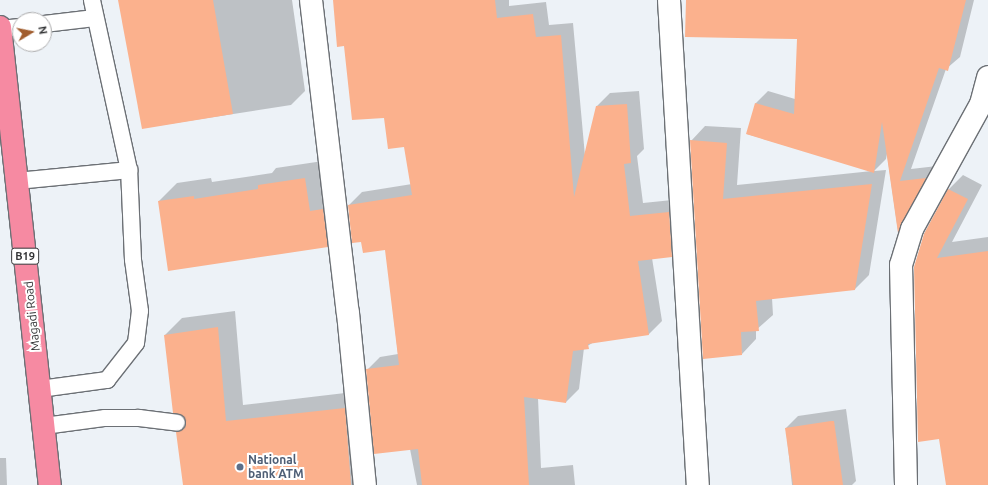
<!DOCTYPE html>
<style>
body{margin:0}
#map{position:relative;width:988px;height:485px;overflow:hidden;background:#edf2f7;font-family:Ubuntu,sans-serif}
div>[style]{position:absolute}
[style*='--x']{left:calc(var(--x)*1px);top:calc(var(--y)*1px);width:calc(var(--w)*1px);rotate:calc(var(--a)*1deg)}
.shadow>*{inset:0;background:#0003}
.building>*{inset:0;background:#fbb18d}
.roads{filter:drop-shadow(1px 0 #6c7075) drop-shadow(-1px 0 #6c7075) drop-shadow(0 1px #6c7075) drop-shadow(0 -1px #6c7075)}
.service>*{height:16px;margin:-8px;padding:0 8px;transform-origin:8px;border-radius:8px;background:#fff}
.minor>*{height:22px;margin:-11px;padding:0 11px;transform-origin:11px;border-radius:11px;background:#fff}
.trunk>*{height:22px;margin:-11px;padding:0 11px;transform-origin:11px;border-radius:11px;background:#f68aa2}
.dots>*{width:11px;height:11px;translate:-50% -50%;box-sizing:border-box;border:2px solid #fff;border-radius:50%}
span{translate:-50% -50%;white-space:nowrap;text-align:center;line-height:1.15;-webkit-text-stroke:4px #fff;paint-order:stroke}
.shield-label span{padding:1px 3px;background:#fff;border:1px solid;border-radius:3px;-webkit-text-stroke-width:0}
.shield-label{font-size:11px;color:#343537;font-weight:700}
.street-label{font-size:12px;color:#343537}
.service-label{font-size:12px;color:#4e5e75;font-weight:700}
.left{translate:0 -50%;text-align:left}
.north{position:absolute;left:12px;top:12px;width:40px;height:40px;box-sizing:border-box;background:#fff;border:1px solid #aeaeaf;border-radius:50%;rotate:80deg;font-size:11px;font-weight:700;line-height:16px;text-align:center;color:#343537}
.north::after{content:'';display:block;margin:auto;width:14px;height:18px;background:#a15d2e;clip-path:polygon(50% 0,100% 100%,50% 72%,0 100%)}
</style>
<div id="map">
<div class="shadow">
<i style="clip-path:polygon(119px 0,292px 0,305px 91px,291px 105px,143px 128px)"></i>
<i style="clip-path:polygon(334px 0,509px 0,509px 6px,546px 2px,549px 25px,573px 23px,585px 156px,597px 106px,610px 93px,639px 91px,644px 149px,637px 156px,643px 203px,682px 199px,684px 243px,671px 256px,652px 258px,662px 321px,649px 334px,594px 342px,584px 348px,579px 389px,566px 402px,538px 398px,541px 468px,573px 465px,575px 485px,417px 485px,410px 449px,367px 370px,380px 357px,398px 354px,386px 249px,362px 241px,349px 205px,362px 192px,412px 184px,405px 146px,384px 117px,344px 45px)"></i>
<i style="clip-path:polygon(687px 0,974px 0,960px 57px,946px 69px,911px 169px,937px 166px,910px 220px,898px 231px,887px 154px,886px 159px,874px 171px,886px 170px,869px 275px,855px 289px,772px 298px,773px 315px,756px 330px,756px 339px,742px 354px,691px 141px,705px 126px,741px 128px,737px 185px,872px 171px,747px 134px,756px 103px,768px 91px,795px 99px,798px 38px)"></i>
<i style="clip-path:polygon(323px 161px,345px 229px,327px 246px,159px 201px,177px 183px,211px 178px,212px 182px,272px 173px,276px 168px)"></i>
<i style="clip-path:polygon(963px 175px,982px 185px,952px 242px,988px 237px,988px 485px,947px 485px,924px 234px,949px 189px)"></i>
<i style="clip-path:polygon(235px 311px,243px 405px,362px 391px,362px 485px,184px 485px,177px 433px,186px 423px,165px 335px,182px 318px)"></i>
<i style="clip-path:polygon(846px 409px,856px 481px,852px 485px,792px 485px,786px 428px,798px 416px)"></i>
<i style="clip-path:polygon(0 458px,6px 458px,7px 485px,0 485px)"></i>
</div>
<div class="building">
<i style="clip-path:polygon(118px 0,213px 0,233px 114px,142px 129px)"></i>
<i style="clip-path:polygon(333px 0,495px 0,497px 18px,533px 14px,536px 37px,561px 35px,574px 197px,596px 106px,627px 104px,631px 163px,624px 164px,630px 216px,669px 212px,672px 257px,638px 261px,649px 335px,588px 344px,589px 349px,573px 351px,566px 403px,524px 397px,529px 485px,422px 485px,418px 449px,374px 454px,366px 369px,399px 365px,385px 250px,363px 253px,361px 242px,352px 243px,348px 205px,412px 195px,404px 147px,388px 149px,384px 118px,352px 120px,344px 46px,337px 47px)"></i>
<i style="clip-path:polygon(686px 0,966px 0,948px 71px,939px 68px,900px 181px,926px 178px,898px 233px,882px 122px,874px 173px,746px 134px,755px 103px,794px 114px,797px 39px,685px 37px)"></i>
<i style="clip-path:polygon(690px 140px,727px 143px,723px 199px,872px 184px,855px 290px,756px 301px,759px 331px,741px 332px,742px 355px,703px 359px)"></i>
<i style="clip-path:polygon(305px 178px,310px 211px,323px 209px,328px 247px,168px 271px,158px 201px,194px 196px,194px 199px,258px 189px,258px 185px)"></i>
<i style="clip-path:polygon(948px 189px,968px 199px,937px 258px,988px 251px,988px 485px,946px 485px,939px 439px,918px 442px,914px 267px,924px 234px)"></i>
<i style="clip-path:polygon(218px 327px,226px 421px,345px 408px,351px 485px,183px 485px,176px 432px,184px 429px,186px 424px,183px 416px,173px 413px,164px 335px)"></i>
<i style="clip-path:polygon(831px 421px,834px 421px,843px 485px,793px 485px,785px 428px)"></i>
</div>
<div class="roads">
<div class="service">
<i style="--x:44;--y:24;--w:51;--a:-6.7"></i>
<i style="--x:0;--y:29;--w:20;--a:-6"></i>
<i style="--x:17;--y:181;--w:113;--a:-5.6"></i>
<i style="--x:40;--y:389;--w:68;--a:-7.7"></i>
<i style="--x:107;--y:380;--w:47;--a:-51.9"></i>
<i style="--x:136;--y:343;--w:32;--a:-83"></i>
<i style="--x:140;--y:311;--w:51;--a:-97.8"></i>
<i style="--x:133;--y:260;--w:90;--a:-92.5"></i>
<i style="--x:129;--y:170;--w:174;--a:-102.3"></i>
<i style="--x:44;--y:426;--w:62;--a:-7.5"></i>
<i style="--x:105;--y:418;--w:34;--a:0"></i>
<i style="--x:139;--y:418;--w:38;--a:7"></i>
</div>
<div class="minor">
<i style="--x:311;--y:0;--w:315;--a:83.3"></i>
<i style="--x:348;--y:313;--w:173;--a:84.4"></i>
<i style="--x:669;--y:0;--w:486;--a:86.6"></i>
<i style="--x:906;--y:485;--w:220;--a:-91.3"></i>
<i style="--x:901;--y:265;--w:38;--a:-73"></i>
<i style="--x:912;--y:229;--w:143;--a:-61.1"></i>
<i style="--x:981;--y:104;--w:28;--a:-75"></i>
</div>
<div class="trunk">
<i style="--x:0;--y:27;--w:461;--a:83.8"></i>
</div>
</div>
<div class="dots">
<i style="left:240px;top:467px;background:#5c6f8a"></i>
</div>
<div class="shield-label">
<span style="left:25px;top:256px">B19</span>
</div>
<div class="street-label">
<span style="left:32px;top:316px;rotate:-96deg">Magadi Road</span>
</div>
<div class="service-label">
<span class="left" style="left:248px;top:467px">National<br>bank ATM</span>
</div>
<div class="north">N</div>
</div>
